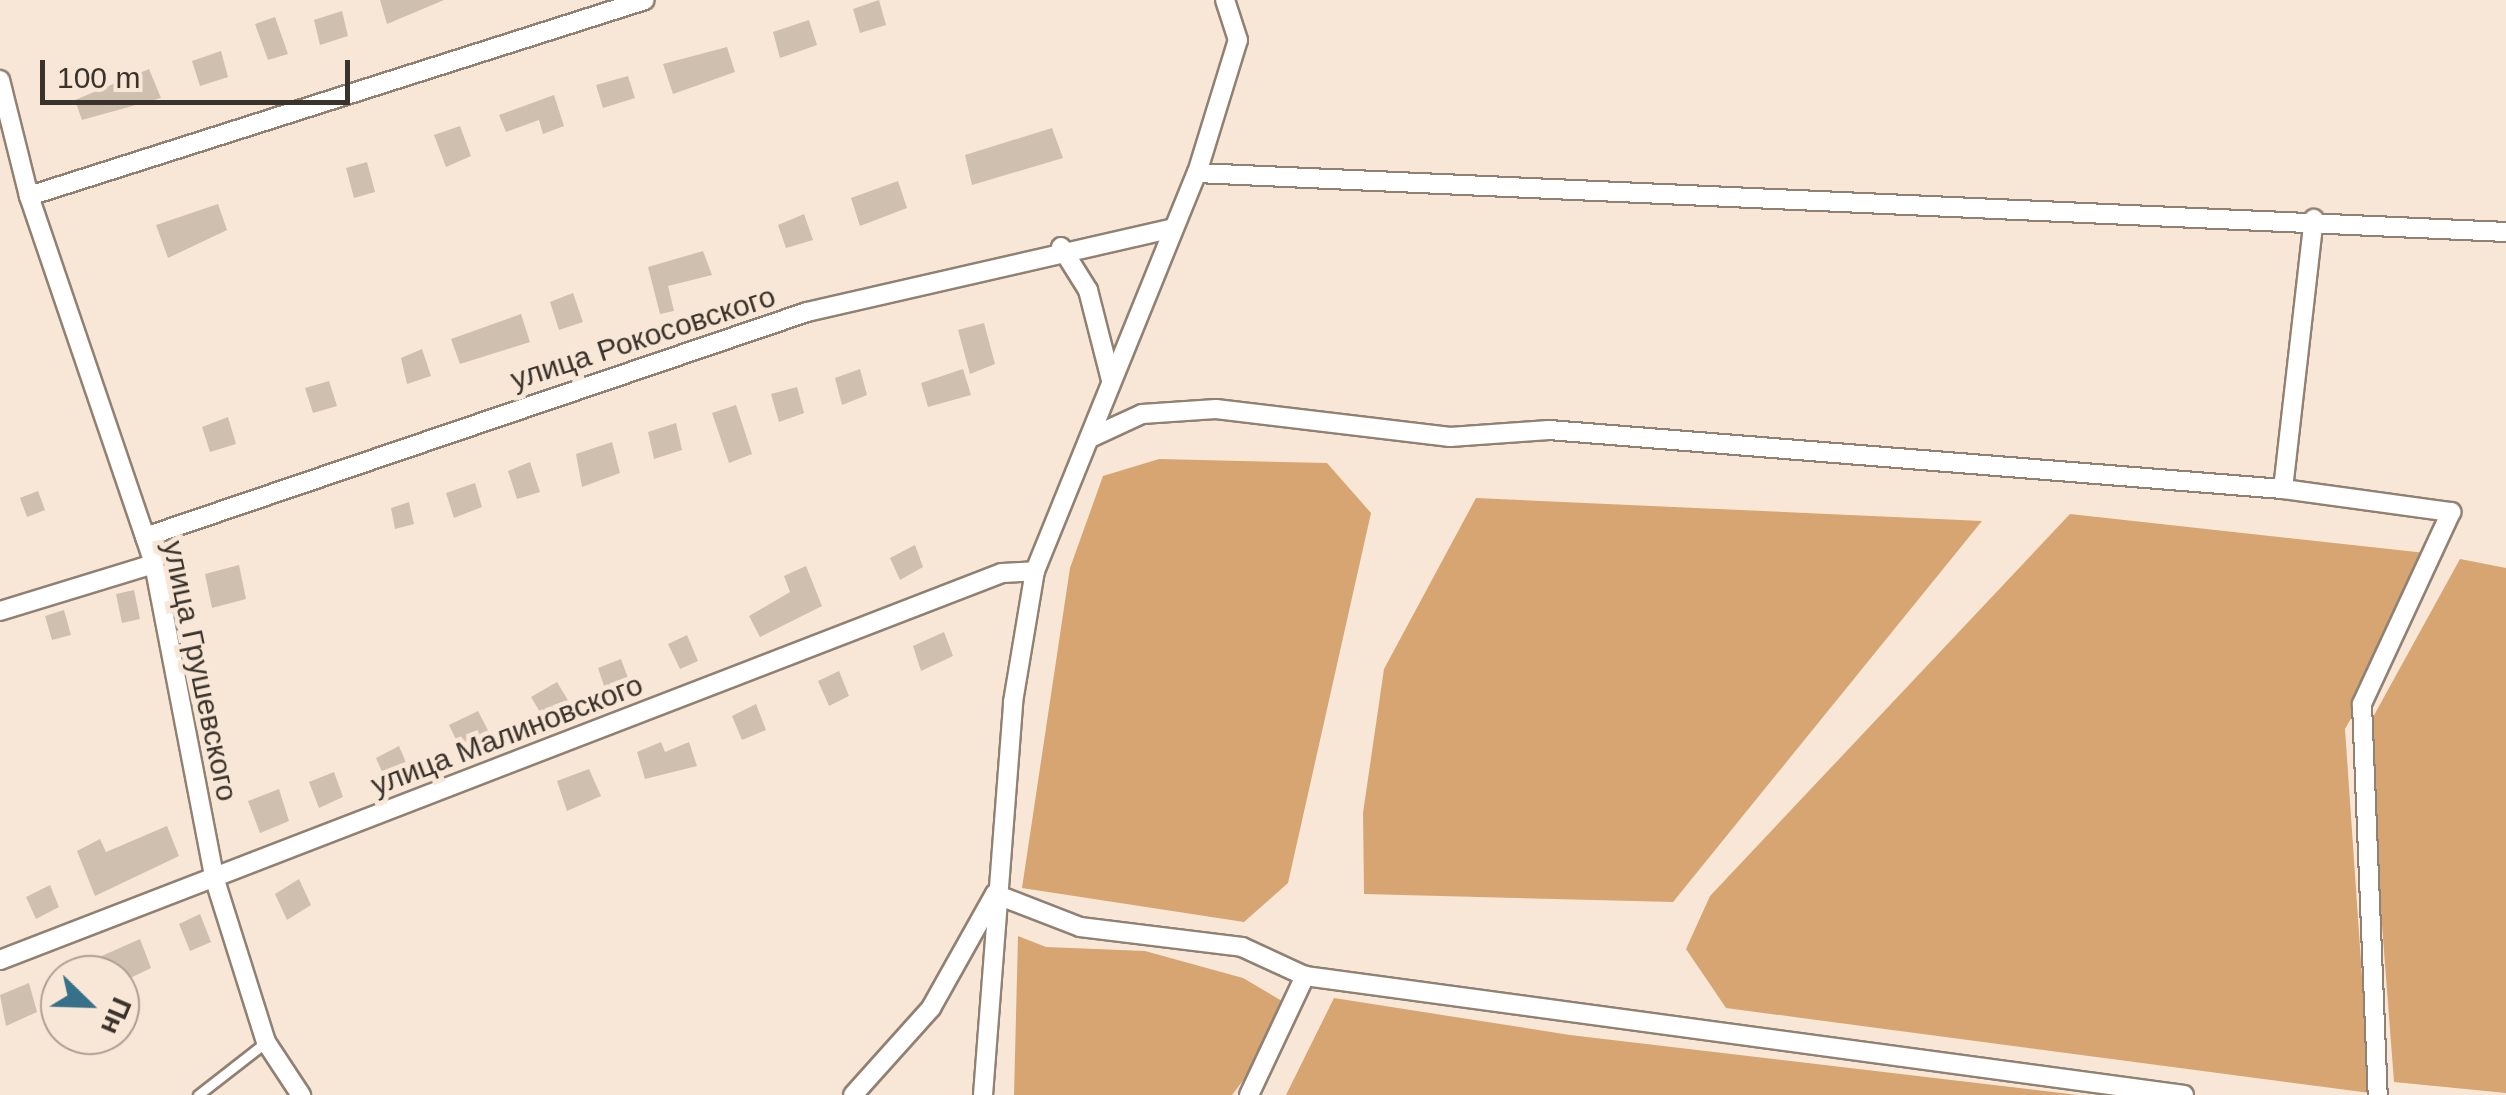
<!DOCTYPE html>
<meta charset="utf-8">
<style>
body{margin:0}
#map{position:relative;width:2506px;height:1095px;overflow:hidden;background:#f8e7d7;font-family:Arial,sans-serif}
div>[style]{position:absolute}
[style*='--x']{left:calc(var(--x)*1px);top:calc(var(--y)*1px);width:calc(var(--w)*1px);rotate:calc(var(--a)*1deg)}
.forest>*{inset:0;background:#d7a571}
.building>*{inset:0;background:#cfbfaf}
.roads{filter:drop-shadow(2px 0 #908172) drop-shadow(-2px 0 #908172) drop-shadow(0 2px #908172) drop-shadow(0 -2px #908172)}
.lane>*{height:9px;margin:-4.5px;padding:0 4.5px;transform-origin:4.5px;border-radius:4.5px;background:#fff}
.street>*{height:18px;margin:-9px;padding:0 9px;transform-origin:9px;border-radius:9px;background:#fff}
span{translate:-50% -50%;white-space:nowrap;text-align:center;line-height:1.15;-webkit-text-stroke:10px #f8e7d7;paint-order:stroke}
.street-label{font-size:30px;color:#39332c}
.north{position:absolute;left:40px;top:955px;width:100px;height:100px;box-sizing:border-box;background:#f8e7d7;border:2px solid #ac9f93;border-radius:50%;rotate:113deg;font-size:28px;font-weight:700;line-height:40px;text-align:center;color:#39332c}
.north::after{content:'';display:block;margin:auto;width:35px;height:45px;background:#367189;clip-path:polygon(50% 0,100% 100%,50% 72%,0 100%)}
.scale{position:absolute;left:40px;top:60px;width:310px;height:45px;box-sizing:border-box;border:5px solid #39332c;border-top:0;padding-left:12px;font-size:30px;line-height:35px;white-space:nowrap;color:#39332c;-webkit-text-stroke:8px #f8e7d7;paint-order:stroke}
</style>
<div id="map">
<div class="forest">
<i style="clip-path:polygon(1159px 459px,1327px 463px,1371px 513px,1288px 883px,1244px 922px,1022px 888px,1070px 568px,1103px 476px)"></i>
<i style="clip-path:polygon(1476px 498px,1982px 521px,1673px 902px,1364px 894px,1363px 813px,1384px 669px)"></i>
<i style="clip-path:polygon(2070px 514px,2444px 555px,2345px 729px,2370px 1093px,1726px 1008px,1686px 949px,1710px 896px)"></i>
<i style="clip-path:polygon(2460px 559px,2506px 568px,2506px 1093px,2394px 1082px,2367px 728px)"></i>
<i style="clip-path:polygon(1018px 936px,1046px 947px,1145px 951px,1243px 978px,1282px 1001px,1288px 1022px,1232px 1095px,1014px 1095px)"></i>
<i style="clip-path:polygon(1334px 998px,1570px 1035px,2078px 1095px,1286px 1095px)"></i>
</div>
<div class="building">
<i style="clip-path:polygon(380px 0,444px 0,387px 24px)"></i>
<i style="clip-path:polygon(879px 0,886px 25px,860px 33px,853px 9px)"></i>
<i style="clip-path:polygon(342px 11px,348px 36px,320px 45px,314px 20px)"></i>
<i style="clip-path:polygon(275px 17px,288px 54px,268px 60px,255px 24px)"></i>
<i style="clip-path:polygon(809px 20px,817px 45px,780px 58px,773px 32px)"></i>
<i style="clip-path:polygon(727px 47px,735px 72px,673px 94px,663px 64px)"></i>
<i style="clip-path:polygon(221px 51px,228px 77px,200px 86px,192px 61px)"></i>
<i style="clip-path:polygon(149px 69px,161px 98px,82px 120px,75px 100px)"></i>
<i style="clip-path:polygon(628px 76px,635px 98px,603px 108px,596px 85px)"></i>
<i style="clip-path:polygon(554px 95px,564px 126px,543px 134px,539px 120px,506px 132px,499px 115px)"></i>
<i style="clip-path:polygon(460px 126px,471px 156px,446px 167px,434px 135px)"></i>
<i style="clip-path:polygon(1052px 128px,1063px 158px,972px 185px,965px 155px)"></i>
<i style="clip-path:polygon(367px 162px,375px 192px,354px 198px,346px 168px)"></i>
<i style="clip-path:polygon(898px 181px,907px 208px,860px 226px,851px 198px)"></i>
<i style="clip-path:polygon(218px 204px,227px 230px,168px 258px,156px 225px)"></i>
<i style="clip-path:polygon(804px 214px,813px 240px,786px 248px,778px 225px)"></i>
<i style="clip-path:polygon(703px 251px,712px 275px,668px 286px,674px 311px,660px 314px,648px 267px)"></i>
<i style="clip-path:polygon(573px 293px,583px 322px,559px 330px,550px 302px)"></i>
<i style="clip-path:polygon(521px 314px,530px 342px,460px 364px,451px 339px)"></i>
<i style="clip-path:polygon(984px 323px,995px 364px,970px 374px,958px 330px)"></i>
<i style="clip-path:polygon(422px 349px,431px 376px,407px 384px,401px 358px)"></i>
<i style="clip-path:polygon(860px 369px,867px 395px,842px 405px,835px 378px)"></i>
<i style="clip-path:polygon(963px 369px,971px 395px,928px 407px,921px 383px)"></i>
<i style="clip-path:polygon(329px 381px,337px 406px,313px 413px,305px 388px)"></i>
<i style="clip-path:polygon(797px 387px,804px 413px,779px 422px,771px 394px)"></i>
<i style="clip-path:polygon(736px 405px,752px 454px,729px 463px,712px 413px)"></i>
<i style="clip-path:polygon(228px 417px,236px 444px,210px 452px,202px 427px)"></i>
<i style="clip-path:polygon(676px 423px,682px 450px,654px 459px,648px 432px)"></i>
<i style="clip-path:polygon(612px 442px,620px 473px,582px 487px,576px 454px)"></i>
<i style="clip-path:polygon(530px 462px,540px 492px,517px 499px,508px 471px)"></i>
<i style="clip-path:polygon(475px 483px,482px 507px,454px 518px,446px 493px)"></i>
<i style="clip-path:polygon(38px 491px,45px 510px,27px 517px,20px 498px)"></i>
<i style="clip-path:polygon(409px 502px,414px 524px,395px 529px,391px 508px)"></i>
<i style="clip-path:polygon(915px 545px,923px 567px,900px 580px,890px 558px)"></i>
<i style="clip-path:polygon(239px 565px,246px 599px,212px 608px,205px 574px)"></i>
<i style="clip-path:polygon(806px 566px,822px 606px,760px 637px,749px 616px,790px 592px,784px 576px)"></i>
<i style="clip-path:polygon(134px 590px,140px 619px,122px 623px,116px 594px)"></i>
<i style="clip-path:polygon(64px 610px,71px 635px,52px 640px,45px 616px)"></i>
<i style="clip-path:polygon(944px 632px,953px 656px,921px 671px,913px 646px)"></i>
<i style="clip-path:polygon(687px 635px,698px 661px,680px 669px,668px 644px)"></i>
<i style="clip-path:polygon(621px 659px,631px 686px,607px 695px,598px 668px)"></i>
<i style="clip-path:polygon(839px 671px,849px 696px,829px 706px,818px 681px)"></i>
<i style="clip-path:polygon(557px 682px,572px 707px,546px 722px,531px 697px)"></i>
<i style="clip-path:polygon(756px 704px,766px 730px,742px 740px,732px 716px)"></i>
<i style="clip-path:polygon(478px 711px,493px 740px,464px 756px,449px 725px)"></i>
<i style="clip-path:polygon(661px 742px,665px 752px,689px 742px,697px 766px,645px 779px,637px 752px)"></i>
<i style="clip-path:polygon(399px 746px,410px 772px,387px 783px,376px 758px)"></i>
<i style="clip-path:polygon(589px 769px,601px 796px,567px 811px,557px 781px)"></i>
<i style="clip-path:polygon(334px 772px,343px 797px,319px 808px,309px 782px)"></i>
<i style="clip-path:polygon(279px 789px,289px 821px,260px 833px,248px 801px)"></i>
<i style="clip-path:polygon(167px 826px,179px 856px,95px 896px,77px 851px,100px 839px,106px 852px)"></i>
<i style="clip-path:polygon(299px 879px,311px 905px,287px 920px,275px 894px)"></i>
<i style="clip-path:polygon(50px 885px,59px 907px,36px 919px,26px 897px)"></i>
<i style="clip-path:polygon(200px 914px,211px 942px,190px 951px,179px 924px)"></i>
<i style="clip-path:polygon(140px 939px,151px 968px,126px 980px,59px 975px)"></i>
<i style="clip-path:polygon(29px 983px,37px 1012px,6px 1026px,0 995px)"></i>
</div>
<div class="roads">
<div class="lane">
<i style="--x:198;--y:1095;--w:86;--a:-37.9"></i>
</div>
<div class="street">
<i style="--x:0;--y:80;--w:120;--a:76"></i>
<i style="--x:29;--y:196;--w:389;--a:71.2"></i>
<i style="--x:154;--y:564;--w:319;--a:79.1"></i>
<i style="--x:214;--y:877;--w:173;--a:72.5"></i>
<i style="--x:266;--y:1042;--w:64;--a:56.6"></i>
<i style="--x:1197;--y:173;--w:1310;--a:2.58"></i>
<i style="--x:29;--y:196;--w:646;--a:-17.65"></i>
<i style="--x:1061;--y:247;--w:51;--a:57.9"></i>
<i style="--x:1088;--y:290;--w:93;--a:75.7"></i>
<i style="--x:1090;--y:438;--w:57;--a:-24.8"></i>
<i style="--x:1142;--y:414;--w:74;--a:-3.9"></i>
<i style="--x:1216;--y:409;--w:236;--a:6.8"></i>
<i style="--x:1450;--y:437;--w:99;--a:-4"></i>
<i style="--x:1549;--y:430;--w:736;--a:4.6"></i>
<i style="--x:2283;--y:489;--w:170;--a:7.8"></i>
<i style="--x:2451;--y:512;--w:212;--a:114.9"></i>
<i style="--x:2362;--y:704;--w:391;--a:87.7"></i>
<i style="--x:2283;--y:489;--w:272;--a:-83.5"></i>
<i style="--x:145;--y:537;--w:699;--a:-18.77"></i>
<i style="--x:807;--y:312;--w:372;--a:-12.9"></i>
<i style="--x:0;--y:611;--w:161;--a:-17"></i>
<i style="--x:0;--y:960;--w:1074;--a:-21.12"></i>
<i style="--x:1002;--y:573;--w:33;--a:-3"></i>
<i style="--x:853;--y:1095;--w:117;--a:-48.1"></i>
<i style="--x:931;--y:1008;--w:131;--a:-60.7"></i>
<i style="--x:995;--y:894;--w:91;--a:21.2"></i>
<i style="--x:1080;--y:927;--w:163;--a:7"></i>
<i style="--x:1242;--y:947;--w:69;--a:24.7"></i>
<i style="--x:983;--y:1095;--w:394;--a:-85.6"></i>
<i style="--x:1013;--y:702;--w:133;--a:-80.5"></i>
<i style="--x:1035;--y:571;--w:430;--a:-67.9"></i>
<i style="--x:1197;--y:173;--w:139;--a:-72.9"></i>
<i style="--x:1238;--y:40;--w:42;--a:-108"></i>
<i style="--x:1249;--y:1095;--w:132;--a:-64.8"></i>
<i style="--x:1305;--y:976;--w:887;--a:7.71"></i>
</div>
</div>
<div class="street-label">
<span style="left:643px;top:338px;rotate:-18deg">улица Рокосовского</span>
<span style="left:200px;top:671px;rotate:78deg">улица Грушевского</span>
<span style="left:507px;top:735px;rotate:-21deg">улица Малиновского</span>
</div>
<div class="north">Пн</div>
<div class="scale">100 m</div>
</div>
